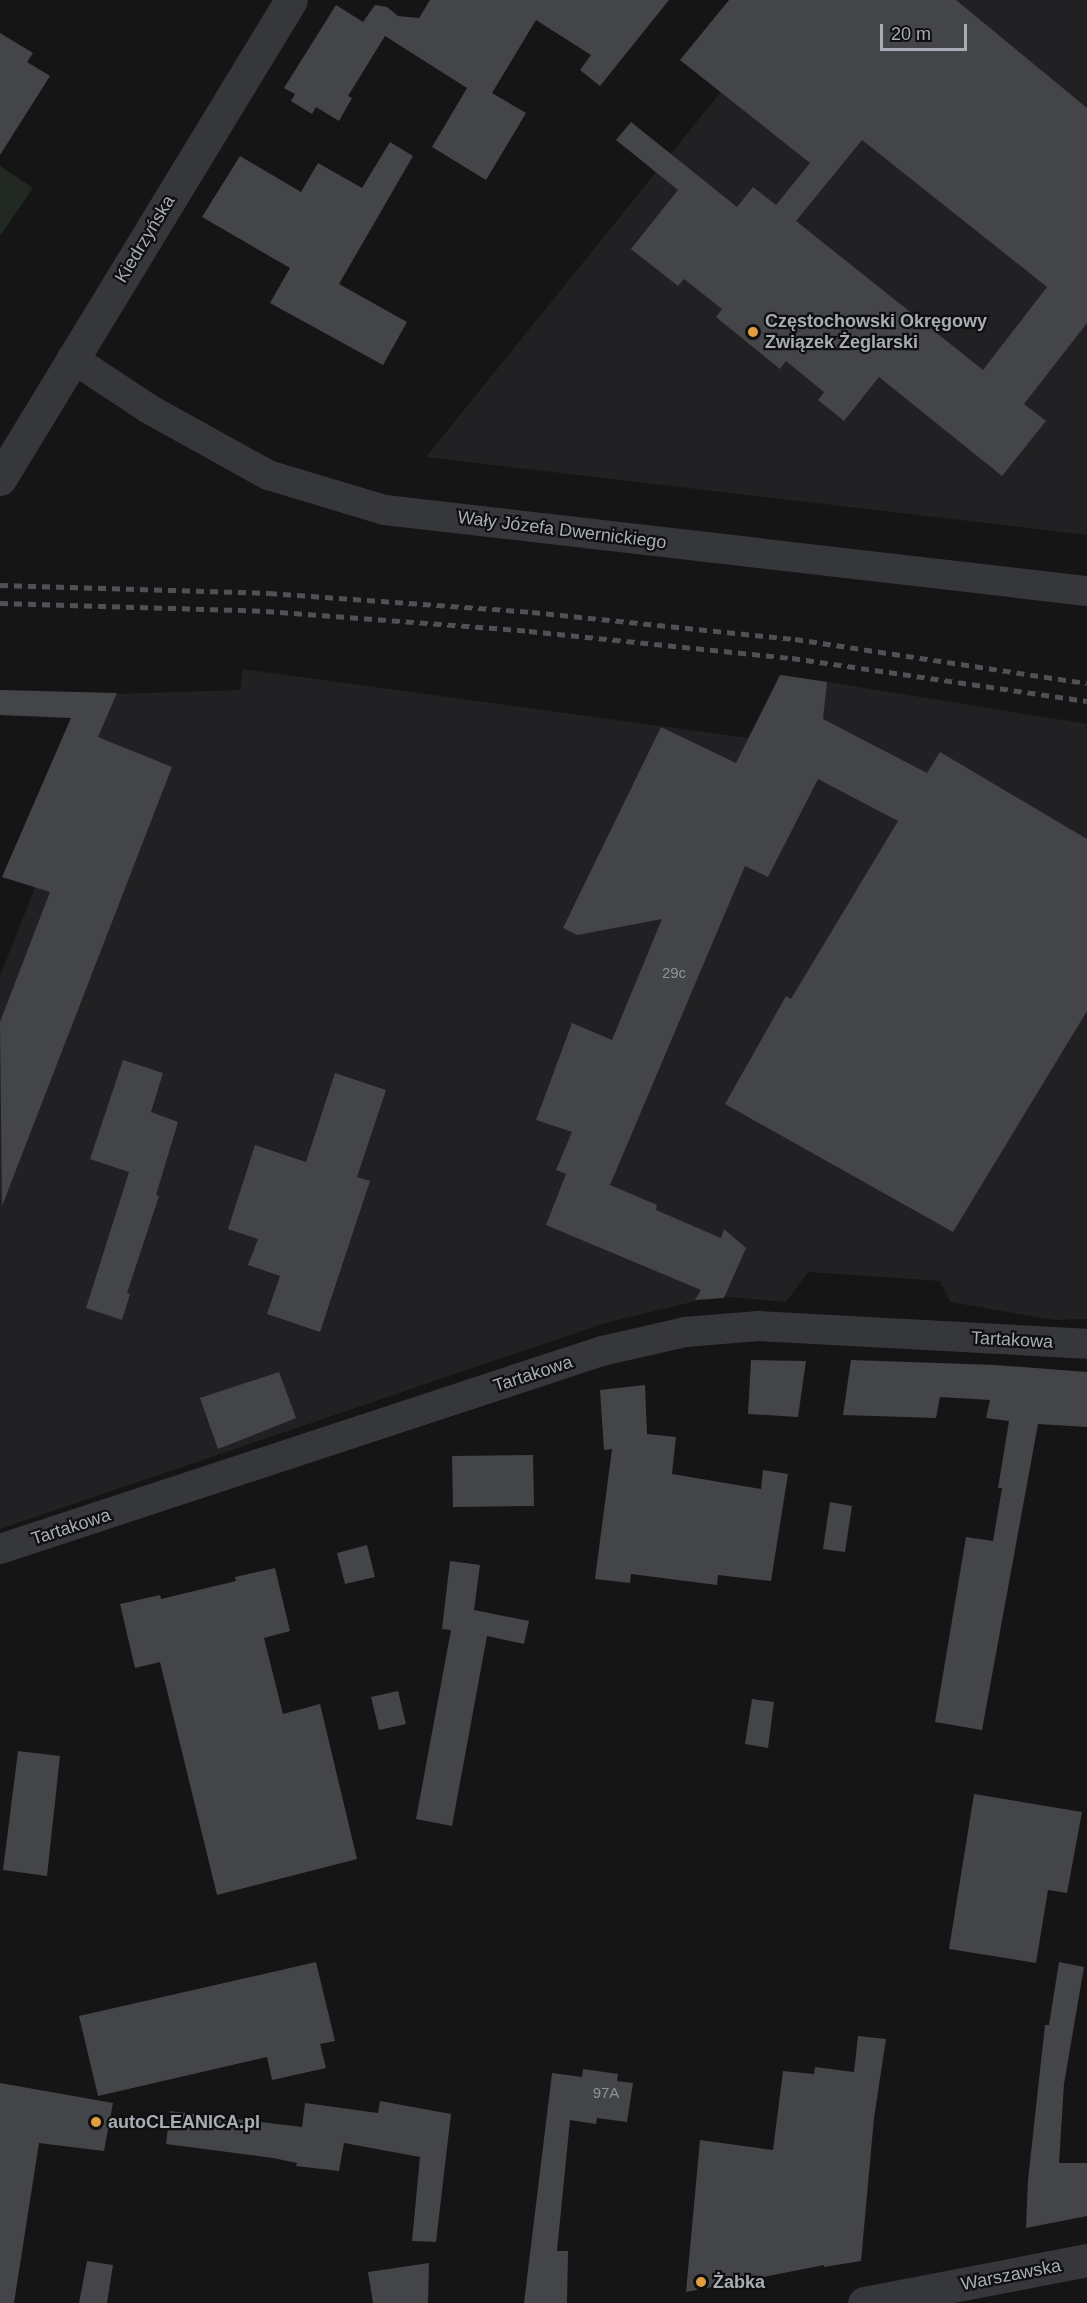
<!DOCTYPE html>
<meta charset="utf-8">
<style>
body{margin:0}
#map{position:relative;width:1087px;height:2303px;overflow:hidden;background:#151516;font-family:Arial,sans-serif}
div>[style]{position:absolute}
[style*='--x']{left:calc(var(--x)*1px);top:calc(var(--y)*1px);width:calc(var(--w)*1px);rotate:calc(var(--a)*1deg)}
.built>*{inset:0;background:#212123}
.green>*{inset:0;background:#212922}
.building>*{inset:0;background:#444549}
.minor>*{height:30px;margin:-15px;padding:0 15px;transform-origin:15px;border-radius:15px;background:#36373b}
.tertiary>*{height:33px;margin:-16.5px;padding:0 16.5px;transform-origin:16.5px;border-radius:16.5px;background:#36373b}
.rail>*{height:4.5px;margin-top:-2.25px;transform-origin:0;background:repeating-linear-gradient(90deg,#4f5156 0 8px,transparent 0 14px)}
.dots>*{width:16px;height:16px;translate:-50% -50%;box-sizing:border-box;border:3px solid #101011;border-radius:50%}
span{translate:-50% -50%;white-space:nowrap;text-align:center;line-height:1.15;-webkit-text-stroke:4.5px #101011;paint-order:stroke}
.number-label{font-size:15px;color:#8f939a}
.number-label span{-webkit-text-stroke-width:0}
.street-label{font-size:18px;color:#a8adb5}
.poi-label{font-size:18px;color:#a8adb5;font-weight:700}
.left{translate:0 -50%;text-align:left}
.scale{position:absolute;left:880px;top:24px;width:87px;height:27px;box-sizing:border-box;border:3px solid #a8adb5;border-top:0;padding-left:8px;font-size:18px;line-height:21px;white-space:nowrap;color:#a8adb5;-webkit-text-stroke:4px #101011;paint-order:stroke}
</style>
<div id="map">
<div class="built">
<i style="clip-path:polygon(795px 0,1087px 0,1087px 535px,426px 457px)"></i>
<i style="clip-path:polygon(243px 669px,748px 738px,784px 675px,1087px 724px,1087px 1319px,1054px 1320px,950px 1302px,940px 1281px,808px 1272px,786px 1302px,717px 1296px,605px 1323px,0 1529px,0 976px,112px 694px,240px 690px)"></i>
</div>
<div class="green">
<i style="clip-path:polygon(0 166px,33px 188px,0 236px)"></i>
</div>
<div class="building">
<i style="clip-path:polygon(430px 0,669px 0,600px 86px,580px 70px,591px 55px,536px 20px,492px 93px,526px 113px,486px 180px,432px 147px,467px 88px,385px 36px,348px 96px,352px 98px,339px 121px,316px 107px,312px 114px,291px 101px,295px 94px,284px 88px,336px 5px,363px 22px,375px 5px,387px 7px,398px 16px,419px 18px)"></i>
<i style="clip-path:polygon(evenodd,729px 0,956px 0,1087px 108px,1087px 323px,1024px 404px,1046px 421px,1002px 476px,879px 377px,844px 421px,818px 400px,824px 392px,786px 361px,780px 369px,716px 317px,722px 309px,684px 279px,678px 286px,631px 249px,678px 190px,616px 140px,631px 122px,737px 207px,753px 187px,776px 205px,810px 163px,680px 60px,729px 0,862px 140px,1047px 287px,983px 370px,796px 221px,862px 140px)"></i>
<i style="clip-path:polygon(0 33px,33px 53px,27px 62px,50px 76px,0 155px)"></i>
<i style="clip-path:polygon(390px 142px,413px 156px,339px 284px,407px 322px,383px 365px,270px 303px,290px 268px,202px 217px,240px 156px,301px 192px,318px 163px,362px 188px)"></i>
<i style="clip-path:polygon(780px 675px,827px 682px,823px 719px,927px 773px,940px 752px,1087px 839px,1087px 1011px,953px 1232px,725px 1104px,786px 996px,791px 999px,898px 821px,818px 779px,768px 877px,745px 866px,610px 1185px,657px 1205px,656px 1210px,721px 1238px,724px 1229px,746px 1248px,724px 1298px,695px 1300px,701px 1290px,546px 1225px,566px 1174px,556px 1170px,572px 1132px,536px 1120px,572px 1023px,612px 1040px,662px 919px,577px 935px,563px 928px,661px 727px,736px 763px)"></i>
<i style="clip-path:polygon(0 690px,117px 693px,98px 737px,172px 767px,2px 1206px,0 1022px,50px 892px,2px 877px,71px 718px,0 715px)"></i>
<i style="clip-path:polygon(123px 1060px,163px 1073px,151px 1112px,178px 1122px,156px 1195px,159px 1196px,127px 1293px,130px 1294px,122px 1320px,86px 1308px,129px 1172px,90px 1159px)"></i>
<i style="clip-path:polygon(335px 1073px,386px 1090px,357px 1177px,370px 1181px,320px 1332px,267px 1314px,280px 1276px,248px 1265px,258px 1239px,228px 1229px,255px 1145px,306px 1162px)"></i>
<i style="clip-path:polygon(751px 1360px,806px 1361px,798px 1417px,748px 1414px)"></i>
<i style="clip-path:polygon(851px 1360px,996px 1365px,1087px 1372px,1087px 1427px,1038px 1424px,982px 1730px,935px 1722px,966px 1537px,993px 1541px,1002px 1488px,998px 1488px,1009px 1421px,986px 1418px,990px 1400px,940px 1397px,936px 1418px,843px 1415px)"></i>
<i style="clip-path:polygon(279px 1372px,296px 1418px,218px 1449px,200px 1398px)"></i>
<i style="clip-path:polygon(645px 1385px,647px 1434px,676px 1437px,672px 1474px,761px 1489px,763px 1470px,788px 1474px,771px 1581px,718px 1575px,717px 1585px,631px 1574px,630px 1583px,595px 1579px,612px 1449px,604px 1450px,600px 1390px)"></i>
<i style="clip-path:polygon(533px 1455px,534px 1506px,453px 1507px,452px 1456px)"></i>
<i style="clip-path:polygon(830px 1502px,852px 1506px,845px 1552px,823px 1549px)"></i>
<i style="clip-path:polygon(367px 1545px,375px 1577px,345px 1584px,337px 1553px)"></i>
<i style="clip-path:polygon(450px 1561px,480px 1565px,474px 1610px,529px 1621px,524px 1644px,487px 1636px,452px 1826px,416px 1819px,451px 1630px,442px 1629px)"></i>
<i style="clip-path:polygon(275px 1568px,290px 1631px,264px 1638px,283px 1714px,320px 1704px,357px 1859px,217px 1895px,160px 1662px,135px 1668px,120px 1604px,160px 1595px,161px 1599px,236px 1581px,235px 1577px)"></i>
<i style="clip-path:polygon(398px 1691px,406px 1724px,379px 1730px,371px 1697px)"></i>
<i style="clip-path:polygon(752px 1699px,774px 1702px,768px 1748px,745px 1744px)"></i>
<i style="clip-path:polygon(18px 1751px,60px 1756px,47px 1876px,3px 1870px)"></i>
<i style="clip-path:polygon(974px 1794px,1082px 1812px,1067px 1893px,1048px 1890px,1036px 1963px,949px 1949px)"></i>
<i style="clip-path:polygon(316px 1962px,335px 2041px,320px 2044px,326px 2068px,272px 2080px,267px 2057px,98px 2096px,79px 2016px)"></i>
<i style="clip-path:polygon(1059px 1962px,1084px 1967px,1064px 2084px,1059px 2163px,1087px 2163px,1087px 2216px,1026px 2228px,1028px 2180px,1045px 2025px,1049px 2025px)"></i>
<i style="clip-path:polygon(858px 2036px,886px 2039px,874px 2118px,861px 2261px,824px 2267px,824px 2265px,686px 2292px,700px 2140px,773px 2150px,783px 2071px,814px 2074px,815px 2067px,854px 2072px)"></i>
<i style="clip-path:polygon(583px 2069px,618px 2074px,617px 2081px,633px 2083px,627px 2122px,597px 2118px,596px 2124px,570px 2120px,557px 2251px,568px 2251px,567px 2303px,524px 2303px,552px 2073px,582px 2077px)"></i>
<i style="clip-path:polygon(0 2083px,113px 2103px,104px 2151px,39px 2143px,14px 2303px,0 2303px)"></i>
<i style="clip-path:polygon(380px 2101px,451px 2114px,436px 2242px,412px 2241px,420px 2157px,344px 2143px,339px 2171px,296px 2166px,297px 2163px,273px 2158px,166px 2144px,170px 2111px,302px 2127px,305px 2103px,378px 2113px)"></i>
<i style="clip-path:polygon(87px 2261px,113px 2265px,107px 2303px,79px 2303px)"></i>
<i style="clip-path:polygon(429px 2263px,428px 2303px,373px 2303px,368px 2272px)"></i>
</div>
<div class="minor">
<i style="--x:72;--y:358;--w:92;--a:33.5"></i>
<i style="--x:149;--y:409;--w:136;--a:29"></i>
<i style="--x:268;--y:475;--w:122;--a:16.7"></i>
<i style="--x:385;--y:510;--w:707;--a:6.58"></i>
<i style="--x:0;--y:1549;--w:634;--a:-18.21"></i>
<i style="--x:602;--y:1351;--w:85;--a:-12.9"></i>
<i style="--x:685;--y:1332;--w:74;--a:-4.6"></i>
<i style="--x:759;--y:1326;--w:328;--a:3.1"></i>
</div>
<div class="tertiary">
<i style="--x:0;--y:479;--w:560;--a:-58.72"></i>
<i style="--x:864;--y:2303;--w:227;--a:-10.9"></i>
</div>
<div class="rail">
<i style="--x:0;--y:585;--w:269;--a:1.7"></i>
<i style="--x:269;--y:593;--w:264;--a:4.1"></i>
<i style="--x:532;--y:612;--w:264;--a:5.9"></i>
<i style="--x:795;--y:639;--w:295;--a:8.6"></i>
<i style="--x:0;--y:603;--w:266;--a:1.7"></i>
<i style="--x:266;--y:611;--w:264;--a:4.3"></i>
<i style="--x:529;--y:631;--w:264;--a:5.9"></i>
<i style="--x:792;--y:658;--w:298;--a:8.3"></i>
</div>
<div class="dots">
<i style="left:753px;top:332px;background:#e29f41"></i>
<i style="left:96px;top:2122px;background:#e29f41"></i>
<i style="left:701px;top:2282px;background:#e29f41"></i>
</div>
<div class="number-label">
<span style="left:674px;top:973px">29c</span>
<span style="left:606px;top:2093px">97A</span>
</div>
<div class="street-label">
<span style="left:145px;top:239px;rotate:-59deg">Kiedrzyńska</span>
<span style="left:562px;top:530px;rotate:7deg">Wały Józefa Dwernickiego</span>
<span style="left:1012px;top:1340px;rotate:3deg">Tartakowa</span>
<span style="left:533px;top:1374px;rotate:-18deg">Tartakowa</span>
<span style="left:71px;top:1527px;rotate:-18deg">Tartakowa</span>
<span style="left:1011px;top:2275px;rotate:-11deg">Warszawska</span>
</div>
<div class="poi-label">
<span class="left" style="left:765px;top:332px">Częstochowski Okręgowy<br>Związek Żeglarski</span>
<span class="left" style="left:108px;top:2122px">autoCLEANICA.pl</span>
<span class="left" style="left:713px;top:2282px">Żabka</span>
</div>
<div class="scale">20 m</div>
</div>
